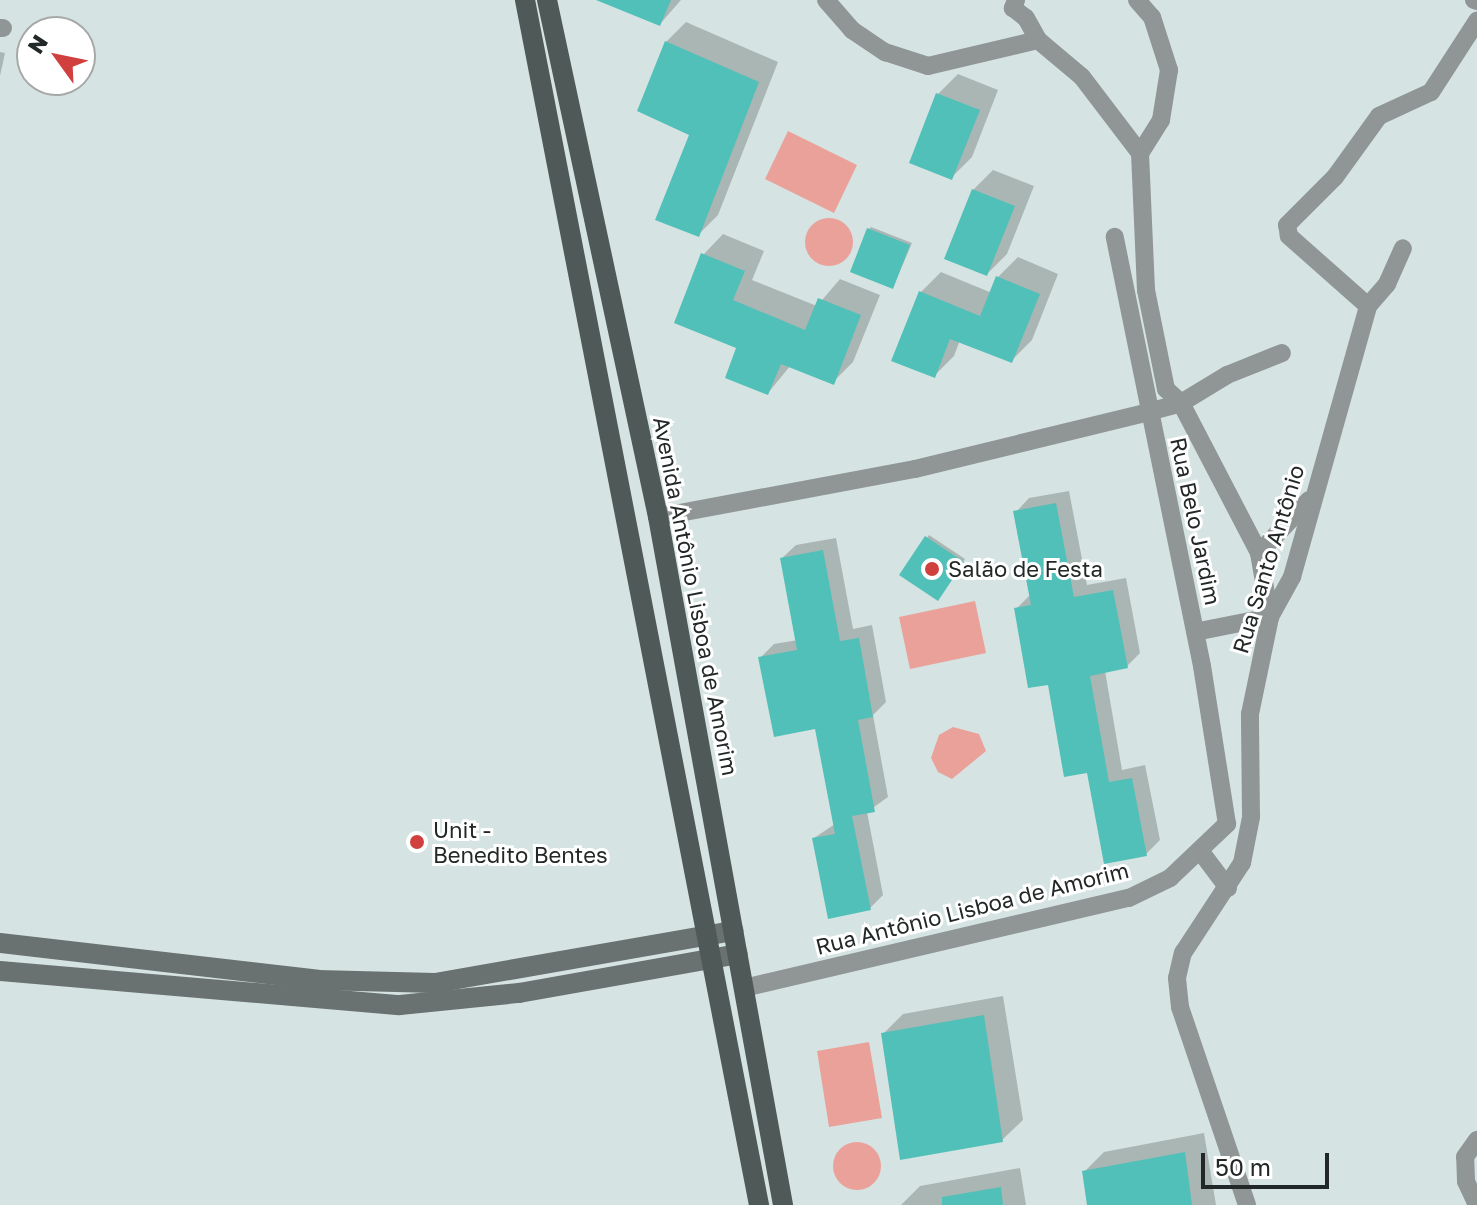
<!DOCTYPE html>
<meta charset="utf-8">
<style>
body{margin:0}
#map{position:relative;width:1477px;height:1205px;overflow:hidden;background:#d5e4e2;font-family:"Golos Text",sans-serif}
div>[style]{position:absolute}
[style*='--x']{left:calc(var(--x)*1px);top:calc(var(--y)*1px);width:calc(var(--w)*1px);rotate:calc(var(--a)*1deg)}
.green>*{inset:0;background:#eaa19a}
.round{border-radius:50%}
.shadow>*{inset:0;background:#0003}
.building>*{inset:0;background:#51c0b8}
.street>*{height:18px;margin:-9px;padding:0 9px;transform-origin:9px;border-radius:9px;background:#909695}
.secondary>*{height:20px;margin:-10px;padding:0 10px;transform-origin:10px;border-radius:10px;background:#697271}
.primary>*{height:20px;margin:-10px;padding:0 10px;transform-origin:10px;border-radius:10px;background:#4e5958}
.dots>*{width:22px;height:22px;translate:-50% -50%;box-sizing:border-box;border:4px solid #fff;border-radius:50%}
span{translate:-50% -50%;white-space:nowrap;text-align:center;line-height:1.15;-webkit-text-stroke:6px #fff;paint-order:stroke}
.street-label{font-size:22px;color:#222827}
.poi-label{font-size:22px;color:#222827}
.left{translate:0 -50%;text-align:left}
.north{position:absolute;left:16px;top:16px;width:80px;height:80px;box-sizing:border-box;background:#fff;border:2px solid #a7a9a9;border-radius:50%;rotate:303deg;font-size:22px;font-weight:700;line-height:32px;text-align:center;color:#222827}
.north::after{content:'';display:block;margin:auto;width:28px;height:36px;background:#cf403e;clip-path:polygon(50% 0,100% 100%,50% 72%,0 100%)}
.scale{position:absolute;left:1201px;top:1153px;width:128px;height:36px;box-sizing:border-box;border:4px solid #222827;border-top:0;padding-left:10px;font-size:24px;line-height:28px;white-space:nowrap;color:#222827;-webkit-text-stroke:6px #fff;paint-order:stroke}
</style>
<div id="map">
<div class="green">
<i style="clip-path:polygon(788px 131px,857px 165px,834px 213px,765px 179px)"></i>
<i class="round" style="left:805px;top:218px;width:48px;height:48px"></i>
<i style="clip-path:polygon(975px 601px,986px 653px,910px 669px,899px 617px)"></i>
<i style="clip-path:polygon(953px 727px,979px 734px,986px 751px,952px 779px,938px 772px,931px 758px,939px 735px)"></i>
<i style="clip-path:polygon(869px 1042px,882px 1118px,829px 1127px,817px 1051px)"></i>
<i class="round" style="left:833px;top:1142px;width:48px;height:48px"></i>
</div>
<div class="shadow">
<i style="clip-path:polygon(622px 0,681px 0,660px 24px)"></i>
<i style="clip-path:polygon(686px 22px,778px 62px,718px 215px,698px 235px,692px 134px,666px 42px)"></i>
<i style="clip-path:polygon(0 52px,5px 53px,0 76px)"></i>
<i style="clip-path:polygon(958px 74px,998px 90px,972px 157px,952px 177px,938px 94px)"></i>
<i style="clip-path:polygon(993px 170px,1034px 186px,1007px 254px,987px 274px,973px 190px)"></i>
<i style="clip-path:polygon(871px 227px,912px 243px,893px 287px,869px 229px)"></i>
<i style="clip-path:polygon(723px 234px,764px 251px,752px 280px,817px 306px,840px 279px,880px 295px,853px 362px,833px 382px,791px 365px,768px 393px,739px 347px,703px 255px)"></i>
<i style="clip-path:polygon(1018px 257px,1058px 274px,1032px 340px,1011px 361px,960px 340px,954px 356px,934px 376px,921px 292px,941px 272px,992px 293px,998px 277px)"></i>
<i style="clip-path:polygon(1069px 491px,1087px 585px,1126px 578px,1140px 653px,1127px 666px,1105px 671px,1122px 770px,1145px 765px,1160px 840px,1146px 854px,1089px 771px,1016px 609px,1030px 595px,1016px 512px,1029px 498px)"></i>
<i style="clip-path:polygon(929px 535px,965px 559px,940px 596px,927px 538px)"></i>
<i style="clip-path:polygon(836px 538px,853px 629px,872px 625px,886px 702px,873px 715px,888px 797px,867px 812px,883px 895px,870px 908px,814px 838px,835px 824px,817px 726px,760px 658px,774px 644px,798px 640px,782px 558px,796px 545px)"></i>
<i style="clip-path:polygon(1003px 996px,1023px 1120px,1002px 1140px,883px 1034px,903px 1014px)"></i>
<i style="clip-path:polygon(1204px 1133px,1216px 1205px,1090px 1205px,1084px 1172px,1104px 1152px)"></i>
<i style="clip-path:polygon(1020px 1168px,1026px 1205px,901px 1205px,920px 1186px)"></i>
</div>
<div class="building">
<i style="clip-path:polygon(596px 0,671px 0,660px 26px)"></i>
<i style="clip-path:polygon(665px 41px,759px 82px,699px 237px,655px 220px,689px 135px,637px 111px)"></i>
<i style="clip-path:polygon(936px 93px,980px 110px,952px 180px,909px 163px)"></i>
<i style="clip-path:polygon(972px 189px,1015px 206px,987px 276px,944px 259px)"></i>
<i style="clip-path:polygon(867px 228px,910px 245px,893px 289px,850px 272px)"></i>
<i style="clip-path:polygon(701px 253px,745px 271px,733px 300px,805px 330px,818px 298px,861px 315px,834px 385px,781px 364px,768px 395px,725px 378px,736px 348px,674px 323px)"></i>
<i style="clip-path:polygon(996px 276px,1040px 294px,1012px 363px,950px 339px,935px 378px,891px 361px,919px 291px,980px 316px)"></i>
<i style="clip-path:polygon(1056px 503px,1074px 597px,1113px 590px,1128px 668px,1090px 676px,1109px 782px,1132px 778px,1147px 856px,1104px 864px,1087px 773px,1064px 777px,1048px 685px,1028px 688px,1014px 608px,1031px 605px,1013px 511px)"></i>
<i style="clip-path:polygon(925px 536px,964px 562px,938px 601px,899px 575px)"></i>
<i style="clip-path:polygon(823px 550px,840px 641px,859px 638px,873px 717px,858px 720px,875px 812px,852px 816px,871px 910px,828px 919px,812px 838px,835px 834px,815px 729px,774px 737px,758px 657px,797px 650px,780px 558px)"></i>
<i style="clip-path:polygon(984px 1015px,1003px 1142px,900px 1160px,881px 1033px)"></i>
<i style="clip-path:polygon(1185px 1152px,1192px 1205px,1087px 1205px,1082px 1171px)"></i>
<i style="clip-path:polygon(1001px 1187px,1003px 1205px,942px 1205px,942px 1197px)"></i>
</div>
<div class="street">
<i style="--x:826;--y:0;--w:40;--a:49"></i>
<i style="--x:852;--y:30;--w:40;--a:34"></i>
<i style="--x:885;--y:52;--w:45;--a:18"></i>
<i style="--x:928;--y:66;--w:113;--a:-13.3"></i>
<i style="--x:1038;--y:40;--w:57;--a:40.1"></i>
<i style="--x:1082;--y:77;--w:96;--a:52.7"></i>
<i style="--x:1140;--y:153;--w:137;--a:87.5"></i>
<i style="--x:1146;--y:290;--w:101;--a:78.6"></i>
<i style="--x:1166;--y:389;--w:21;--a:43"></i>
<i style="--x:1181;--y:403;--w:169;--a:62.5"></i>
<i style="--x:1259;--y:553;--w:65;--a:80.2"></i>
<i style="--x:1270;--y:617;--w:76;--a:168.7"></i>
<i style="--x:1016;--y:0;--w:9;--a:111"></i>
<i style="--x:1013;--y:8;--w:16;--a:38"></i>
<i style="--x:1026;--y:18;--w:25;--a:61"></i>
<i style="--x:1137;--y:0;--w:23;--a:49"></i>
<i style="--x:1152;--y:17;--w:56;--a:72.2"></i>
<i style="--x:1169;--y:70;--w:51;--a:99.1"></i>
<i style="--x:1161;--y:120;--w:39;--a:122"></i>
<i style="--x:1474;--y:0;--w:3;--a:18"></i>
<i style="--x:0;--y:28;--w:3;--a:0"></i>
<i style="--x:1368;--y:306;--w:106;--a:-138.5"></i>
<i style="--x:1289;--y:236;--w:11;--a:-100"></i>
<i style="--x:1287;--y:225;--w:68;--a:-45"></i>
<i style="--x:1335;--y:177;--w:75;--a:-54.2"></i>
<i style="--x:1379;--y:116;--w:57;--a:-24.8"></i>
<i style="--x:1431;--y:92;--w:85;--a:-57.1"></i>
<i style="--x:658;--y:517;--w:261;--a:-10.6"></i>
<i style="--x:915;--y:469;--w:240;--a:-13.7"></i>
<i style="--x:1148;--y:412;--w:34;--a:-15"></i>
<i style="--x:1181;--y:403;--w:54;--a:-31.3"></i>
<i style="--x:1227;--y:375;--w:59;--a:-21.8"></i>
<i style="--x:1259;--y:553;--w:73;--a:-46.7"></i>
<i style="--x:1201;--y:852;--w:45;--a:53.1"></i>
<i style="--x:744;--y:988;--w:395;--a:-13.2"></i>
<i style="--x:1129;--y:898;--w:46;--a:-26"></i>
<i style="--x:1170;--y:878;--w:79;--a:-43.5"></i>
<i style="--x:1227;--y:824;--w:160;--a:-99"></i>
<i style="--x:1202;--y:666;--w:438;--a:-101.5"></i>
<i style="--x:1247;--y:1205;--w:209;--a:-108.7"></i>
<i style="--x:1180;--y:1007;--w:29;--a:-96"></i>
<i style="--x:1177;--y:978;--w:26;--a:-77"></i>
<i style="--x:1183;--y:953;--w:108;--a:-56.8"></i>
<i style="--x:1242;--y:863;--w:47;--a:-78.9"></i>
<i style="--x:1251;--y:817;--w:103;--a:-90.6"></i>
<i style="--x:1250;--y:714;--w:99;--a:-78.3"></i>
<i style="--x:1270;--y:617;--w:46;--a:-61.2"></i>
<i style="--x:1292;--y:577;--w:281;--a:-74.3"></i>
<i style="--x:1368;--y:306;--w:29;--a:-49"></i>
<i style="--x:1387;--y:284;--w:39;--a:-66"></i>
<i style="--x:1477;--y:1205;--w:26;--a:-115"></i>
<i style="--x:1466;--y:1181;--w:24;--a:-92"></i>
<i style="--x:1465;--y:1157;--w:21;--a:-55"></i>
</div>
<div class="secondary">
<i style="--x:0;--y:943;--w:320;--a:6.6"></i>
<i style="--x:318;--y:980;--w:117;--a:1.5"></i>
<i style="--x:435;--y:983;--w:303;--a:-9.9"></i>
<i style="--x:0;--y:971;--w:401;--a:4.9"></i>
<i style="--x:400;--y:1005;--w:120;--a:-5.8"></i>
<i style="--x:519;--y:993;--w:222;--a:-10.1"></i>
</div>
<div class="primary">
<i style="--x:525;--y:0;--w:1228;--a:79.01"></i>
<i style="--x:547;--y:0;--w:529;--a:77.88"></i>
<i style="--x:658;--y:517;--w:699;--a:79.7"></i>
</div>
<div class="dots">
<i style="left:932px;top:569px;background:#cf403e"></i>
<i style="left:417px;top:842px;background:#cf403e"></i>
</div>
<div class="street-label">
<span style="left:1196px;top:521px;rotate:78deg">Rua Belo Jardim</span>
<span style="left:1268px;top:559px;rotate:-73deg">Rua Santo Antônio</span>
<span style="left:696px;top:596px;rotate:79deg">Avenida Antônio Lisboa de Amorim</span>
<span style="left:972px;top:908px;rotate:-14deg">Rua Antônio Lisboa de Amorim</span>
</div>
<div class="poi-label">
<span class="left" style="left:948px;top:569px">Salão de Festa</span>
<span class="left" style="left:433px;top:842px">Unit -<br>Benedito Bentes</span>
</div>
<div class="north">N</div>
<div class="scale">50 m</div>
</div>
